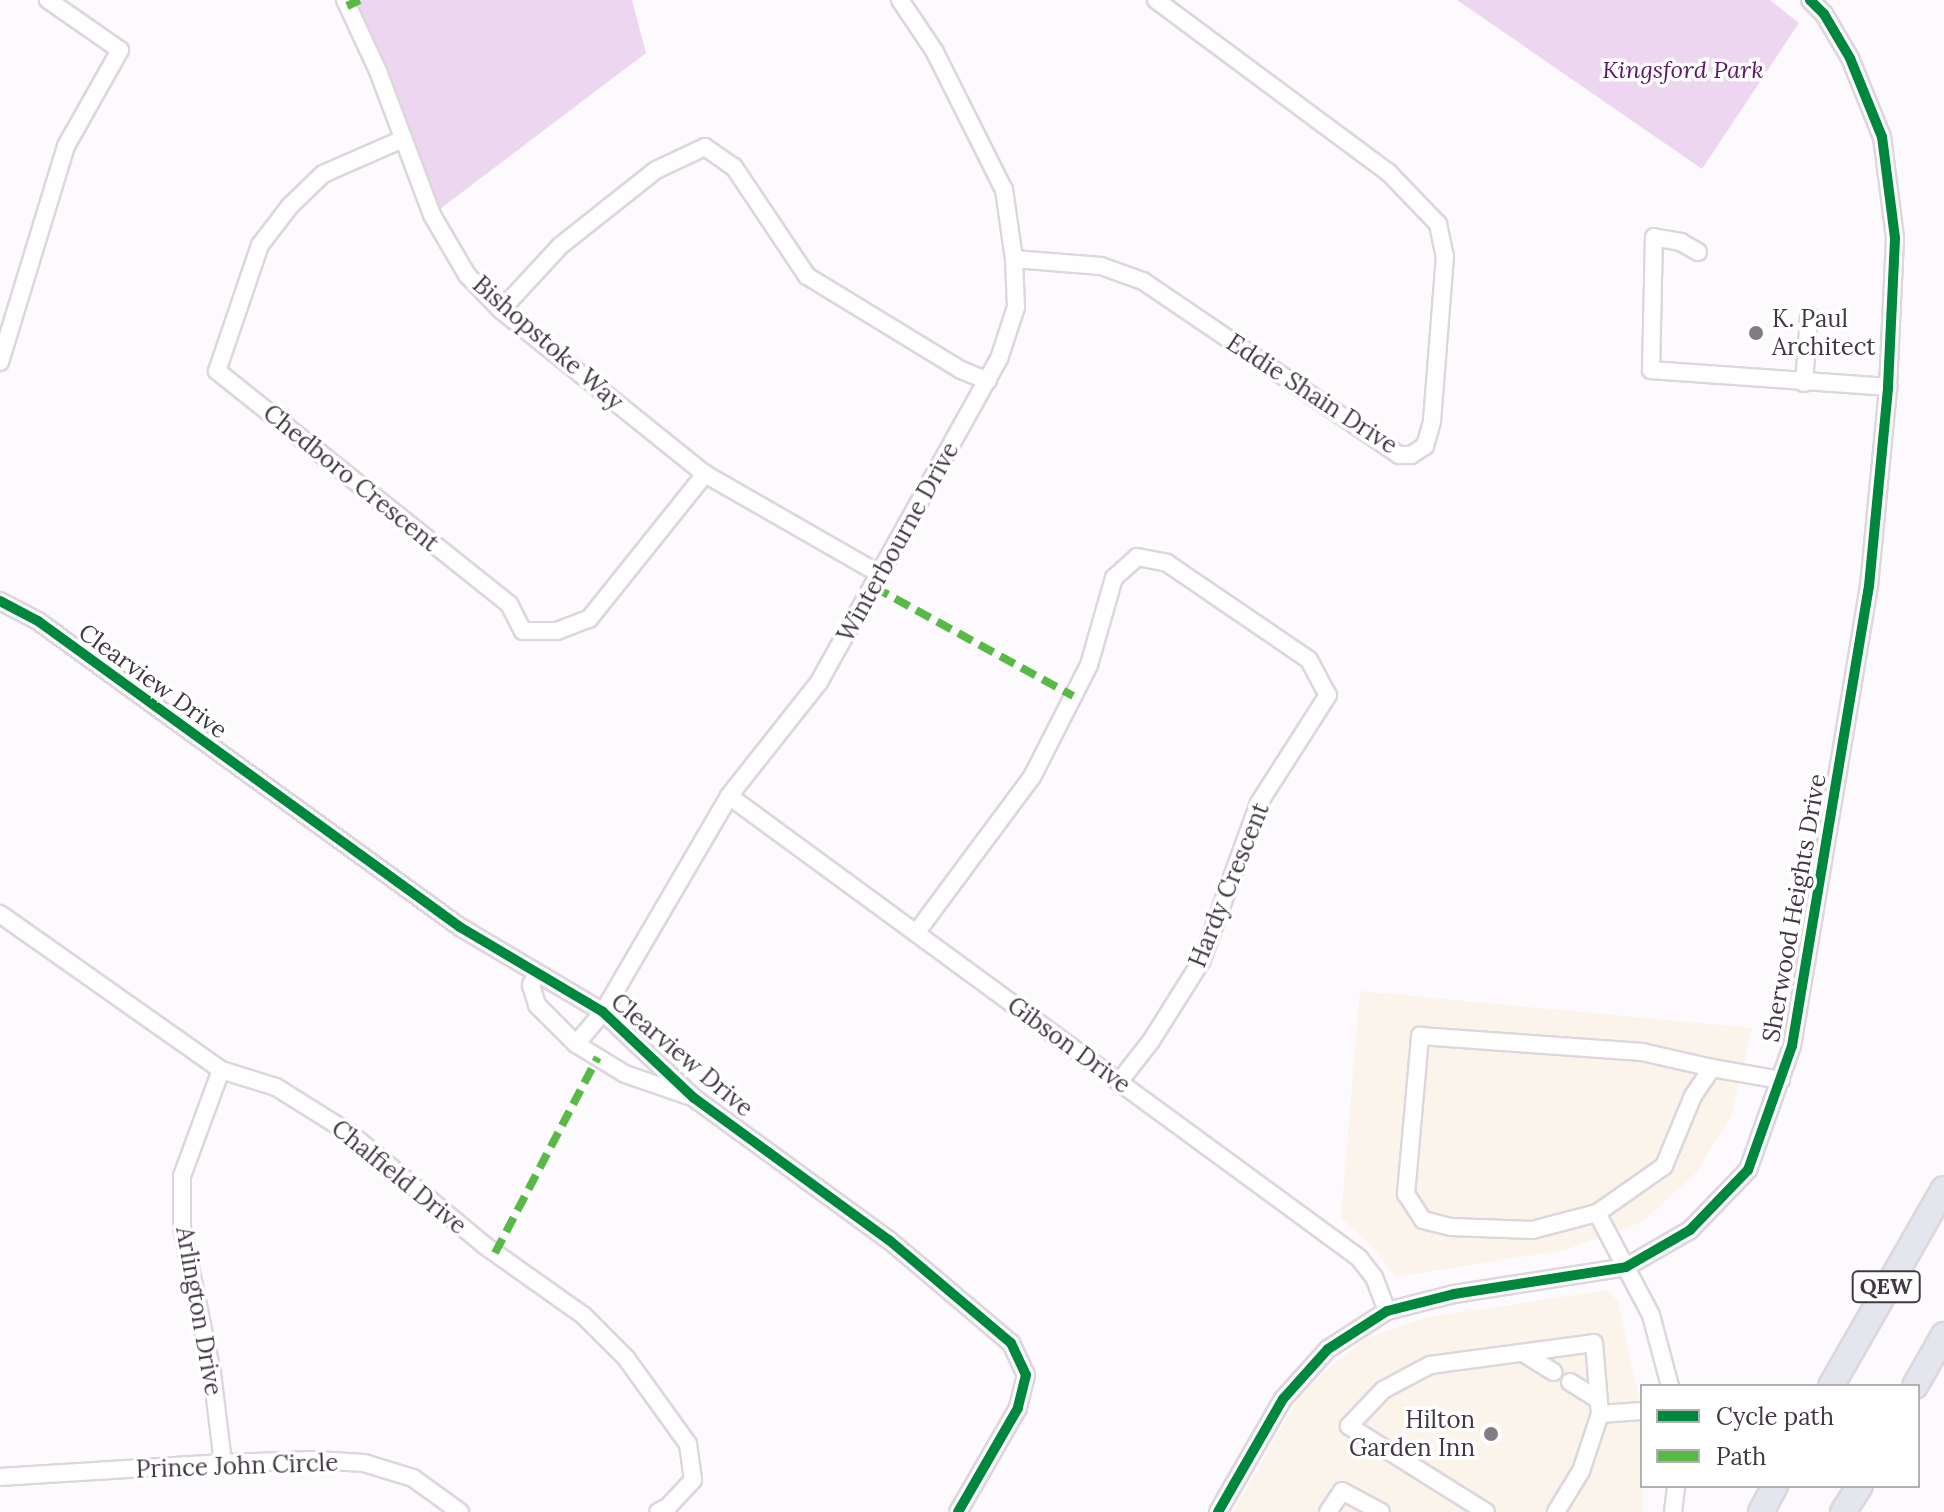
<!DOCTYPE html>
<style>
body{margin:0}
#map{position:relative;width:1944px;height:1512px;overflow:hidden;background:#fdfafd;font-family:Lora,serif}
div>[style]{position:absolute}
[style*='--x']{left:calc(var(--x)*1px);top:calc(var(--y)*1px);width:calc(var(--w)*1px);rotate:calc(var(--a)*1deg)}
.industrial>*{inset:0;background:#fbf4ea}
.green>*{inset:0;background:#edd6f0}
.roads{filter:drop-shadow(2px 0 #ddd7dd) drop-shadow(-2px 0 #ddd7dd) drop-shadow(0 2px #ddd7dd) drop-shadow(0 -2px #ddd7dd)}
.minor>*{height:16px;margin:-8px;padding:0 8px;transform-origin:8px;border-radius:8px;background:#fffeff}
.highway>*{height:24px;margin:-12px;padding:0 12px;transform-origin:12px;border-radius:12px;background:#e3e6ed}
.quiet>*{height:8px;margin-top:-4px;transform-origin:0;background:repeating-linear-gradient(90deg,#58b947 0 16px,transparent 0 24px)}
.cycleway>*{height:10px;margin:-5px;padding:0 5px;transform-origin:5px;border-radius:5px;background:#00873e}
.dots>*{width:22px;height:22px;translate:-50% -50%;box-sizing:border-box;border:4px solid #fff;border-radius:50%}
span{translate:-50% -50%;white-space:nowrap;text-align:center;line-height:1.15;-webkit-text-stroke:7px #fff;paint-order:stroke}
.shield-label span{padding:2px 6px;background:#fff;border:2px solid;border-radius:6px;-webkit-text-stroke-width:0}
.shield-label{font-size:22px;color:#413843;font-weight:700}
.park-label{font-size:24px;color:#5f1969;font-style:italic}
.poi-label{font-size:24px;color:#413843}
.left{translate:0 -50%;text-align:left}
.right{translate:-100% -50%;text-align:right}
.street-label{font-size:24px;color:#413843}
.legend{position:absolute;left:1640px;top:1384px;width:280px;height:104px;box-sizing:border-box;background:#fff;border:2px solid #b3afb4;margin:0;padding:10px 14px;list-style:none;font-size:24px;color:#413843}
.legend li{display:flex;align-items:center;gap:16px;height:40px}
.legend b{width:40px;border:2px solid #b3afb4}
</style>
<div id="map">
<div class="industrial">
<i style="clip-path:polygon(1360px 991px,1752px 1028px,1731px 1116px,1696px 1173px,1642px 1222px,1565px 1250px,1396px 1277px,1372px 1246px,1341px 1218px)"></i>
<i style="clip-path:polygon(1608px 1290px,1618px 1302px,1642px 1413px,1643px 1512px,1233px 1512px,1303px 1390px,1363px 1340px,1424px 1318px)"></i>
</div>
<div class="green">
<i style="clip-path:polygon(344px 0,632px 0,646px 53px,432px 215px)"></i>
<i style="clip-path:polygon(1457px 0,1770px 0,1799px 23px,1702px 169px)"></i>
</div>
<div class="roads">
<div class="minor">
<i style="--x:345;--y:0;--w:78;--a:65.1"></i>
<i style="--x:378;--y:71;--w:154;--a:69.4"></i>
<i style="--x:432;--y:215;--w:69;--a:59.7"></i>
<i style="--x:467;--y:275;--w:49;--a:45.8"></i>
<i style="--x:501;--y:310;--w:262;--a:38.8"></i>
<i style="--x:705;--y:474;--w:203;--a:29.8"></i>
<i style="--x:403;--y:139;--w:87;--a:156.4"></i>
<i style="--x:323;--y:174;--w:46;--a:135.9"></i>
<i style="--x:290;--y:206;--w:49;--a:127.6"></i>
<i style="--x:260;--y:245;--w:133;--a:108.8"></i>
<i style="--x:217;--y:371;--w:374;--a:38.6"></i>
<i style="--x:509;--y:604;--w:30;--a:63"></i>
<i style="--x:523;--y:631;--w:34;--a:0"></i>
<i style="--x:557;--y:631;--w:34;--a:-21"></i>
<i style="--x:589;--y:619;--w:186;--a:-51.3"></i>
<i style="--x:1698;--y:252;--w:20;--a:-150"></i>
<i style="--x:1681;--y:242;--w:27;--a:-170"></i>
<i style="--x:1654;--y:237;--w:133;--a:91.3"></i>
<i style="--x:1651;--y:370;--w:238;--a:4.1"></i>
<i style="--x:1014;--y:259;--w:87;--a:4.6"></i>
<i style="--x:1101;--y:266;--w:45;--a:19.7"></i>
<i style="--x:1143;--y:281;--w:310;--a:34.2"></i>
<i style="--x:1399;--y:455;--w:12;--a:0"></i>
<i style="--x:1411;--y:455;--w:17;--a:-33"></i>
<i style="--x:1425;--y:446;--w:26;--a:-74"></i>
<i style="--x:1432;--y:421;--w:165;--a:-85.5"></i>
<i style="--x:1445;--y:257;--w:34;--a:-102"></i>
<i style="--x:1438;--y:224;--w:71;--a:-133.9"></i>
<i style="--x:1389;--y:173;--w:290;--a:-143.4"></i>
<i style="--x:501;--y:310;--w:87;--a:-47.3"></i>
<i style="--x:560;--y:246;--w:122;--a:-38.4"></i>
<i style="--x:656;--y:170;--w:54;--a:-25.1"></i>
<i style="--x:705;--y:147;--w:35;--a:35"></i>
<i style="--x:734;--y:167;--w:131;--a:56.2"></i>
<i style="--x:807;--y:276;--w:180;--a:31.4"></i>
<i style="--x:961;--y:370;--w:29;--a:22"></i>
<i style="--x:0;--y:362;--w:226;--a:-73"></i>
<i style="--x:66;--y:146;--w:110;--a:-60.6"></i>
<i style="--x:120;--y:50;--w:88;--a:-145.2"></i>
<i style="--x:1804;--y:383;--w:67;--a:-85.7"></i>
<i style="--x:0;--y:601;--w:43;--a:27.8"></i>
<i style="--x:38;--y:621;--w:521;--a:35.95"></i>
<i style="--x:460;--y:927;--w:166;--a:30.7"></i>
<i style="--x:603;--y:1012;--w:125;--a:43.4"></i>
<i style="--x:694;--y:1098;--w:241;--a:36.1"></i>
<i style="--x:889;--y:1240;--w:160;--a:40.2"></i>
<i style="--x:1011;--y:1343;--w:35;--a:65"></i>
<i style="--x:1026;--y:1375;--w:34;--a:104"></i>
<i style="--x:1018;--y:1408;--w:120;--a:120"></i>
<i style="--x:729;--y:796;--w:781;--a:36.25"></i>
<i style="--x:1359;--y:1258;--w:24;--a:52"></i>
<i style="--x:1374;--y:1277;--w:36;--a:69"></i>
<i style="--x:0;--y:914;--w:271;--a:35.2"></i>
<i style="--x:221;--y:1070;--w:58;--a:17.2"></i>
<i style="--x:276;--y:1087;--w:89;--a:32.1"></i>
<i style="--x:351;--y:1134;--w:173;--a:39.8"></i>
<i style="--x:484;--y:1245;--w:121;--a:35.3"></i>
<i style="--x:583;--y:1315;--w:61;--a:45"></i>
<i style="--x:626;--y:1358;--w:106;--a:54.2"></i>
<i style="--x:688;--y:1444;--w:36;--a:82"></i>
<i style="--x:693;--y:1480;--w:37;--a:133"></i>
<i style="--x:668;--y:1507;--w:11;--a:153"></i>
<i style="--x:916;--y:933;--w:194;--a:-53.4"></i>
<i style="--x:1032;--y:777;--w:126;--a:-63"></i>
<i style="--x:1089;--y:665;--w:91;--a:-74"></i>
<i style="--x:1114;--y:578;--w:31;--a:-42"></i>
<i style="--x:1137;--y:557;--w:31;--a:11"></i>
<i style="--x:1167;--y:563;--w:172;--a:34.3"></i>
<i style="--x:1309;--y:660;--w:40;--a:62"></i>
<i style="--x:1328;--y:695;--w:128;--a:122.6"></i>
<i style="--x:1259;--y:803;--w:167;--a:110"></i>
<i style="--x:1202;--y:960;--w:96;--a:122.2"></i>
<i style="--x:1151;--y:1041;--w:52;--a:128"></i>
<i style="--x:537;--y:974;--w:13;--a:119"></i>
<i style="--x:531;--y:985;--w:21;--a:73"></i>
<i style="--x:537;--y:1005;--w:55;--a:45"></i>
<i style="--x:576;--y:1044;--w:57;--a:31.5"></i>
<i style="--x:625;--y:1074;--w:68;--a:19"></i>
<i style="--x:576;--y:1044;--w:42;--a:-49.8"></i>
<i style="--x:603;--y:1012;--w:250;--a:-59.7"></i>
<i style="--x:729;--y:796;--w:145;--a:-51.7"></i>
<i style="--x:819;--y:682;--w:370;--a:-60.9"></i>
<i style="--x:999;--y:359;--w:55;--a:-71.9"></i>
<i style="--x:1016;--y:307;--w:48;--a:-92.4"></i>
<i style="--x:1014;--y:259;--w:70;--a:-98.2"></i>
<i style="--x:1004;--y:190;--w:154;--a:-116.6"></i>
<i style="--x:935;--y:52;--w:63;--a:-123.9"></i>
<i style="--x:221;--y:1070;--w:113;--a:110.2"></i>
<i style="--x:182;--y:1176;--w:52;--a:90"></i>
<i style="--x:182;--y:1228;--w:148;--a:78.3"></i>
<i style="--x:212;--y:1373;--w:91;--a:83"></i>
<i style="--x:1597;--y:1213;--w:67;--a:165.3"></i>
<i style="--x:1532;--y:1230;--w:81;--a:-177.9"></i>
<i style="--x:1451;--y:1227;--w:29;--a:-166"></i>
<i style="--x:1423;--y:1220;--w:31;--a:-123"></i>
<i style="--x:1406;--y:1194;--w:159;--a:-84.9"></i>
<i style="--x:1420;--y:1036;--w:223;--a:4.1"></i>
<i style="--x:1642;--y:1052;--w:72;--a:12.9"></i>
<i style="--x:1523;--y:1353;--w:36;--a:32"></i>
<i style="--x:1570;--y:1382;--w:34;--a:32"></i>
<i style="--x:1670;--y:1386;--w:73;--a:-105"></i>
<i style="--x:1651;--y:1315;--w:115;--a:-117.9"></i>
<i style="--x:1597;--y:1213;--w:82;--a:-35"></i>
<i style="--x:1664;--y:1166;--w:76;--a:-67.5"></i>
<i style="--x:1693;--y:1096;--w:34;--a:-56"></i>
<i style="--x:1712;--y:1068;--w:70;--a:9.9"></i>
<i style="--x:1600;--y:1414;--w:42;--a:-4.1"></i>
<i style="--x:0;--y:1477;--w:223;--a:-3.6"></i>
<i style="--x:223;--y:1463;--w:92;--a:-1.9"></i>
<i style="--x:315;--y:1460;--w:49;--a:3.5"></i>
<i style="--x:364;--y:1463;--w:51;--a:17"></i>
<i style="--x:413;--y:1478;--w:58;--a:35.9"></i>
<i style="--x:1218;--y:1512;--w:130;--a:-60.1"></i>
<i style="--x:1283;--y:1399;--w:67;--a:-48"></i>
<i style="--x:1328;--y:1349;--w:70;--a:-32.8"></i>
<i style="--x:1387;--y:1311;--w:69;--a:-14.2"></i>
<i style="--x:1454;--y:1294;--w:174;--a:-8.9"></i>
<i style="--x:1626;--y:1267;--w:74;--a:-30"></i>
<i style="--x:1690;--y:1230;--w:83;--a:-46"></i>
<i style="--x:1748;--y:1170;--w:132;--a:-70.5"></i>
<i style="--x:1792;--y:1046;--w:466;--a:-80.5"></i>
<i style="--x:1869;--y:586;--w:200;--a:-84.5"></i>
<i style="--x:1888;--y:387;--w:149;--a:-87.3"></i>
<i style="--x:1895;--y:238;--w:102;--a:-97.3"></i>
<i style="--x:1882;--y:137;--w:85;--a:-112.1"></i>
<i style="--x:1850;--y:58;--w:51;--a:-120.6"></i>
<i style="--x:1824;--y:14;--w:20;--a:-135"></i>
<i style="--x:1328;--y:1512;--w:25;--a:-56"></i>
<i style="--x:1342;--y:1491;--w:44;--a:28.3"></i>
<i style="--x:1486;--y:1512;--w:162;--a:-147.9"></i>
<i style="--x:1349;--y:1426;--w:50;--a:-46.6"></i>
<i style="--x:1383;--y:1390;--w:53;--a:-28"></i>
<i style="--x:1430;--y:1365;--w:165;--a:-7.6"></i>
<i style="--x:1594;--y:1343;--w:71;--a:85.2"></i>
<i style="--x:1600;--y:1414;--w:60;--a:108.4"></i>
<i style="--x:1581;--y:1471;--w:48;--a:121.4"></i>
<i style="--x:1673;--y:1512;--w:26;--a:-83"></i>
</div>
<div class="highway">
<i style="--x:1831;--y:1386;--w:227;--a:-60.2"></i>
<i style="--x:1915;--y:1386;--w:59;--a:-60.4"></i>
<i style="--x:1761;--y:1512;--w:30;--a:-62"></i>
<i style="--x:1843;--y:1512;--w:31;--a:-57"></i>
</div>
</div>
<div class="quiet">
<i style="--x:347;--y:6;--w:14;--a:-25"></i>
<i style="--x:874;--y:587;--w:227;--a:28.7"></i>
<i style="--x:495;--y:1253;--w:221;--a:-62.3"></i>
</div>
<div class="cycleway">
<i style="--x:0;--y:601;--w:43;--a:27.8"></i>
<i style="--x:38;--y:621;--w:521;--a:35.95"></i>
<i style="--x:460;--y:927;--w:166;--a:30.7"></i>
<i style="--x:603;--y:1012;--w:125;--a:43.4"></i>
<i style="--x:694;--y:1098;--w:241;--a:36.1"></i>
<i style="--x:889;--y:1240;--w:160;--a:40.2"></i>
<i style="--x:1011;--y:1343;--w:35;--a:65"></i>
<i style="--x:1026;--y:1375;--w:34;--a:104"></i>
<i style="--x:1018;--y:1408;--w:120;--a:120"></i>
<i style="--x:1218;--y:1512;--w:130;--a:-60.1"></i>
<i style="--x:1283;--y:1399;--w:67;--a:-48"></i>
<i style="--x:1328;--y:1349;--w:70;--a:-32.8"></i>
<i style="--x:1387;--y:1311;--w:69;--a:-14.2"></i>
<i style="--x:1454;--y:1294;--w:174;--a:-8.9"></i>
<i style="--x:1626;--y:1267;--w:74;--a:-30"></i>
<i style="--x:1690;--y:1230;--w:83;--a:-46"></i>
<i style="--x:1748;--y:1170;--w:132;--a:-70.5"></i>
<i style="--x:1792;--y:1046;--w:466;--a:-80.5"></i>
<i style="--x:1869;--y:586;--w:200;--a:-84.5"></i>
<i style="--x:1888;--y:387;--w:149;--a:-87.3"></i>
<i style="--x:1895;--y:238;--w:102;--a:-97.3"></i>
<i style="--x:1882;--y:137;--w:85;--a:-112.1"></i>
<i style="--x:1850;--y:58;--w:51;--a:-120.6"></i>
<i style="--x:1824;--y:14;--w:20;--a:-135"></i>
</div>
<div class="dots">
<i style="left:1756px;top:333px;background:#837c84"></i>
<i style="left:1491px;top:1434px;background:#837c84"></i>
</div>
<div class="shield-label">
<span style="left:1886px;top:1287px">QEW</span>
</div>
<div class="park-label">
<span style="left:1683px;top:70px">Kingsford Park</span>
</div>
<div class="poi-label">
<span class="left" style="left:1772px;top:333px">K. Paul<br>Architect</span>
<span class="right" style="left:1475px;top:1434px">Hilton<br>Garden Inn</span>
</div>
<div class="street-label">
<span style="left:548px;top:343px;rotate:41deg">Bishopstoke Way</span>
<span style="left:1312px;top:394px;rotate:33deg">Eddie Shain Drive</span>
<span style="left:351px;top:478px;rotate:39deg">Chedboro Crescent</span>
<span style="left:898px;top:542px;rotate:-61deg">Winterbourne Drive</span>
<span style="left:153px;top:681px;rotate:36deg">Clearview Drive</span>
<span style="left:1229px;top:885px;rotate:-68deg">Hardy Crescent</span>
<span style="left:1794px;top:908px;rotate:-80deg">Sherwood Heights Drive</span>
<span style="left:1069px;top:1045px;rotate:36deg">Gibson Drive</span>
<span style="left:682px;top:1055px;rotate:40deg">Clearview Drive</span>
<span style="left:399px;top:1177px;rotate:39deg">Chalfield Drive</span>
<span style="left:199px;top:1311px;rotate:80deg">Arlington Drive</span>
<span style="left:237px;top:1466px;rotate:-2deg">Prince John Circle</span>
</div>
<ul class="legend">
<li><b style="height:10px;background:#00873e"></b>Cycle path</li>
<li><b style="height:10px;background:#58b947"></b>Path</li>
</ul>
</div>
